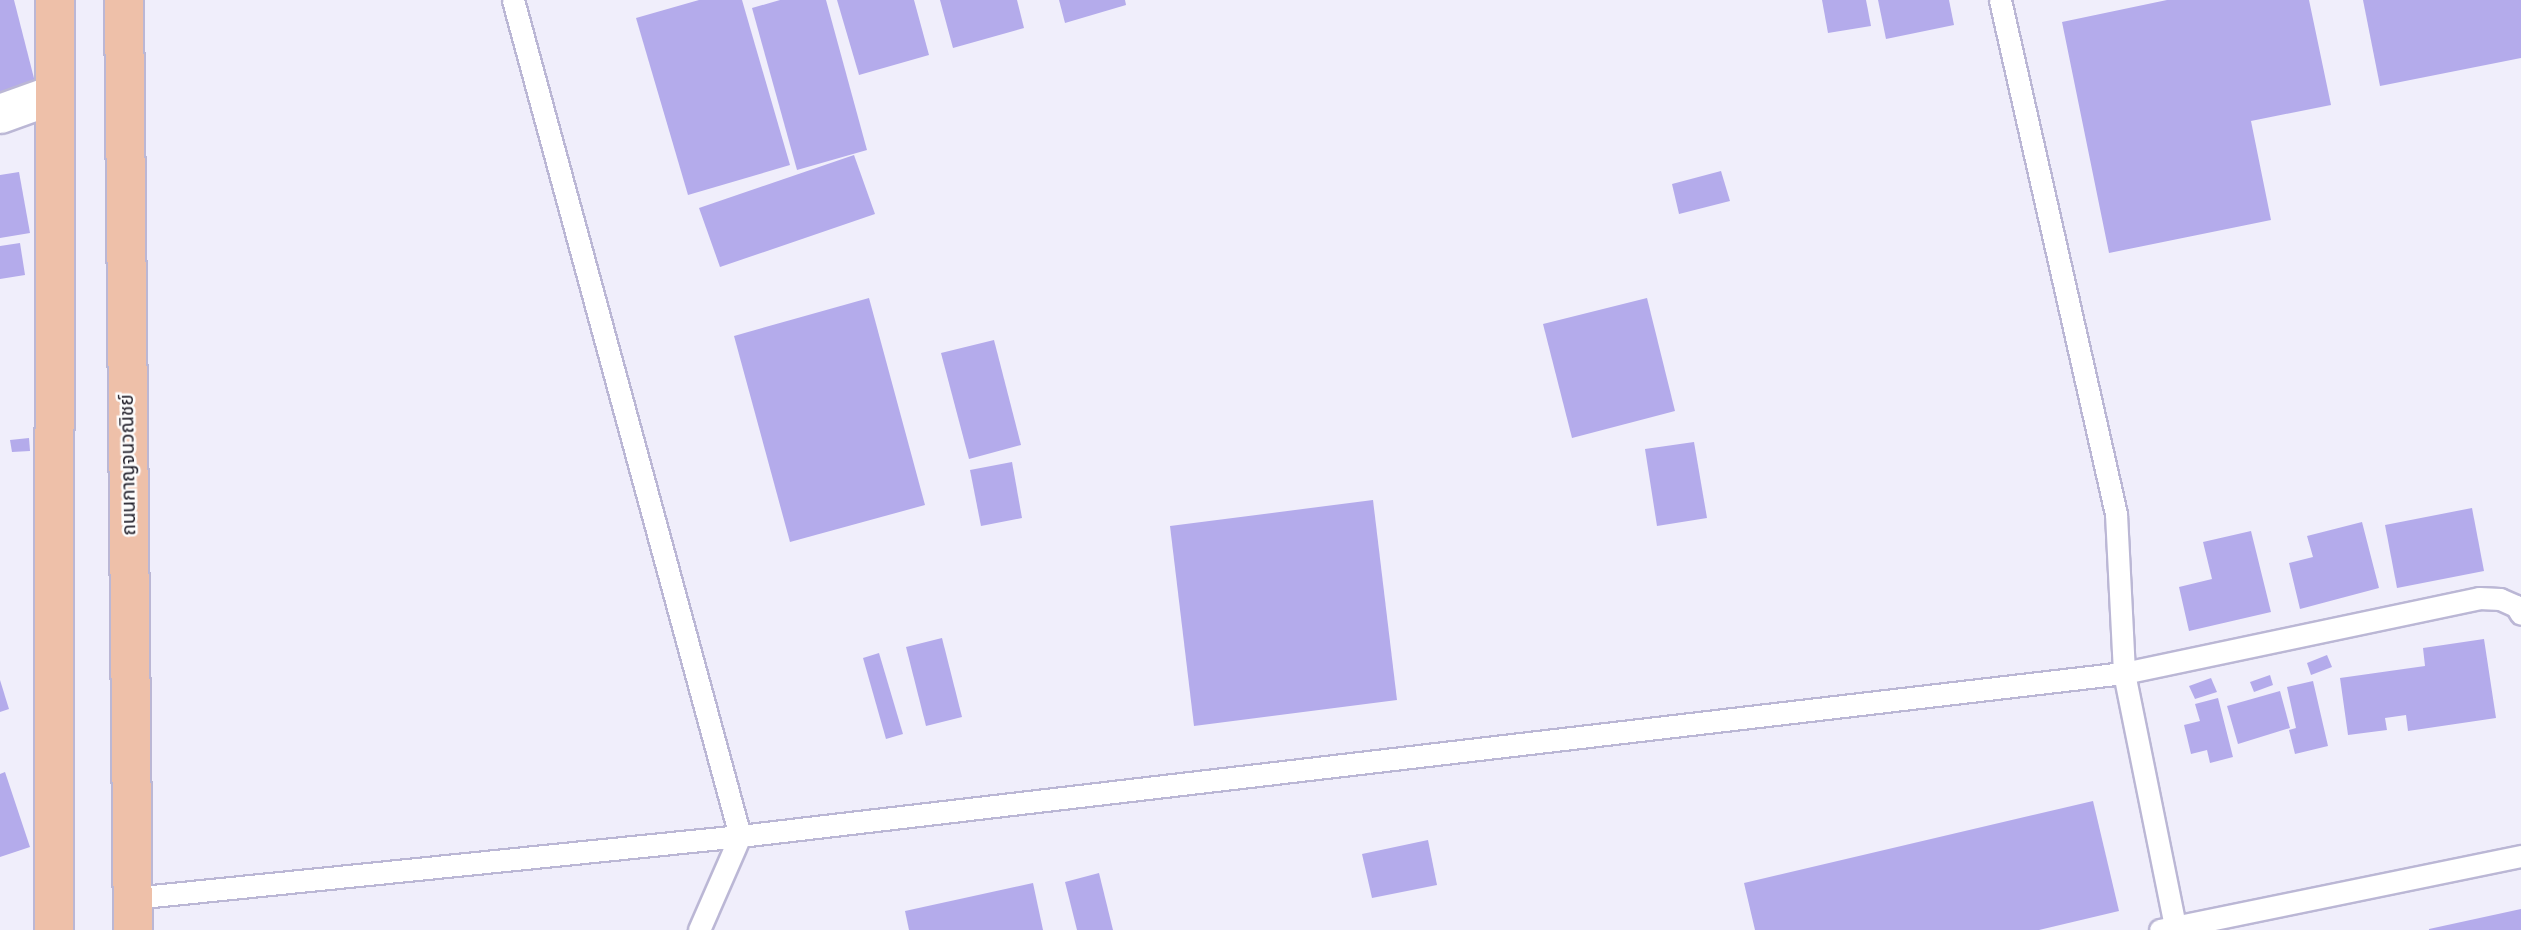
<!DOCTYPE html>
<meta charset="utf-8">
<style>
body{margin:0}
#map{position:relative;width:2521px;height:930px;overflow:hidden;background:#f0eefb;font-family:Helvetica,"Noto Sans Thai",sans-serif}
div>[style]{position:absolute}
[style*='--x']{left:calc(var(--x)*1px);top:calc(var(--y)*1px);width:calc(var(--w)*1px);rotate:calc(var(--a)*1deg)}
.building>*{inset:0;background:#b4abeb}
.roads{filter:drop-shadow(2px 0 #bbb7d5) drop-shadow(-2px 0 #bbb7d5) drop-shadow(0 2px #bbb7d5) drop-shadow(0 -2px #bbb7d5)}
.lane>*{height:21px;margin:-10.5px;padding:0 10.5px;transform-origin:10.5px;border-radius:10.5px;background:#fff}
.street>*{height:38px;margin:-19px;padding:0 19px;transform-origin:19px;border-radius:19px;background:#fff}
.primary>*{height:38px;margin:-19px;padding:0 19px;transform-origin:19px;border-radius:19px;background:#eec0a9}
span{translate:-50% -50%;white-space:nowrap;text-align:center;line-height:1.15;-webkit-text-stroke:5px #fdfdfd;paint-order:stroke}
.street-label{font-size:19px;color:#171520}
</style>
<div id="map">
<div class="building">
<i style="clip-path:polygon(0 0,14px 0,37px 90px,0 100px)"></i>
<i style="clip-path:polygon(699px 0,742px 0,790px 165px,688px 195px,636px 18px)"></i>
<i style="clip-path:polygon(780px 0,826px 0,867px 150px,797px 170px,752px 8px)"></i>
<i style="clip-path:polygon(837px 0,914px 0,929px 55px,859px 75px)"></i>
<i style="clip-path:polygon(940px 0,1017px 0,1024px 28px,953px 48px)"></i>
<i style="clip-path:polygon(1059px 0,1125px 0,1126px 5px,1065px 23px)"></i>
<i style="clip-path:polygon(1822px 0,1866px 0,1871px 26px,1828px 33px)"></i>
<i style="clip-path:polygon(1878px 0,1949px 0,1954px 25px,1886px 39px)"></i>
<i style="clip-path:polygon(2167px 0,2309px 0,2331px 105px,2251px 121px,2271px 220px,2109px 253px,2062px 22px)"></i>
<i style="clip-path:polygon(2363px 0,2521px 0,2521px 58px,2380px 86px)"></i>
<i style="clip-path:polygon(854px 155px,875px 214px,720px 267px,699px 208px)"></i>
<i style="clip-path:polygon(1721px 171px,1730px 201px,1679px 214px,1672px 184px)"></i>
<i style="clip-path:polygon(19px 172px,30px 233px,0 238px,0 175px)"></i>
<i style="clip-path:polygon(20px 243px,25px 275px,0 279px,0 246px)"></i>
<i style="clip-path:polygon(869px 298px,925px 505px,790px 542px,734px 336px)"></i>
<i style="clip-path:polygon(1647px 298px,1675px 411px,1572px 438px,1543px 324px)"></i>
<i style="clip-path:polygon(994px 340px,1021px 445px,969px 459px,941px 353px)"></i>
<i style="clip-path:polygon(29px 438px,30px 451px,12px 452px,10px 440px)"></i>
<i style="clip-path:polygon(1694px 442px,1707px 518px,1657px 526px,1645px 449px)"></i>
<i style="clip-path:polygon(1012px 462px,1022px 518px,981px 526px,970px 470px)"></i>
<i style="clip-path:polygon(1373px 500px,1397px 700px,1194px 726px,1170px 526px)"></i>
<i style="clip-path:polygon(2472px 508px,2484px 571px,2397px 588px,2385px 525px)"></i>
<i style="clip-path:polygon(2362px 522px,2379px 588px,2300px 609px,2289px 563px,2313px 557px,2307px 536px)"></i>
<i style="clip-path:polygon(2251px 531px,2271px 612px,2189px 631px,2179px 587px,2212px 579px,2203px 542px)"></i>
<i style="clip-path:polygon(942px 638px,962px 717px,926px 726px,906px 647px)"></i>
<i style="clip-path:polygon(2484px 639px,2496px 718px,2408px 731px,2406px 715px,2385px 718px,2387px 730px,2348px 735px,2340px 678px,2425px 666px,2423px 648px)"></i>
<i style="clip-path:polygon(879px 653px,903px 734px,886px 739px,863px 658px)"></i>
<i style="clip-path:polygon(2327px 655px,2332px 667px,2311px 675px,2307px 663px)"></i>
<i style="clip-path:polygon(2270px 675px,2273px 685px,2254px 692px,2250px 682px)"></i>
<i style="clip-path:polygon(2211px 678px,2217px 692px,2195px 699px,2189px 686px)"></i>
<i style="clip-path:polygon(0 680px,9px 709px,0 712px)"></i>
<i style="clip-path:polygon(2313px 681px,2328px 746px,2295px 754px,2289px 730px,2296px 728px,2287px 687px)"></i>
<i style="clip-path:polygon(2280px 691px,2290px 728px,2238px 744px,2227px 706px)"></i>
<i style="clip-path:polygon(2218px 698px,2233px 757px,2210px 763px,2207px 750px,2191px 754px,2184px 725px,2200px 721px,2195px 704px)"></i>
<i style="clip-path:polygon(5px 772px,30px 847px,0 857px,0 774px)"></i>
<i style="clip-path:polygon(2093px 801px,2119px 911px,2039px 930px,1755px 930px,1744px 883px)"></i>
<i style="clip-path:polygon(1428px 840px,1437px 885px,1372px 898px,1362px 854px)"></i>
<i style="clip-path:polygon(1099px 873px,1113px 930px,1077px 930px,1065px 882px)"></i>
<i style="clip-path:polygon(1033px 883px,1043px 930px,909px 930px,905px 911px)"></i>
<i style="clip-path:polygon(2521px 909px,2521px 930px,2429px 930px,2429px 929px)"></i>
</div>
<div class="roads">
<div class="lane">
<i style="--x:513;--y:0;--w:866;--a:74.81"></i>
<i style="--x:740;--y:836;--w:103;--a:113.6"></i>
<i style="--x:2000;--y:0;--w:527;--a:77.28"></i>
<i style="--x:2116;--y:514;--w:159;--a:87.1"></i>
<i style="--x:2124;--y:673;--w:262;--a:78.6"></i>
<i style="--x:133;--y:898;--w:610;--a:-5.83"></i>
<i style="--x:740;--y:836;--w:1394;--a:-6.72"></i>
<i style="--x:2124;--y:673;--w:363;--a:-11.9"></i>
<i style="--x:2479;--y:598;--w:21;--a:3"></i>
<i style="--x:2500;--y:599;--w:17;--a:24"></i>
<i style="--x:2516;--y:606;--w:9;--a:58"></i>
<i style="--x:2160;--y:930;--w:369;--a:-11.6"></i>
</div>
<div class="street">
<i style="--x:0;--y:114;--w:56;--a:-19.7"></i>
</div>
<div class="primary">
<i style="--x:124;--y:0;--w:930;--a:89.45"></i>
<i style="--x:54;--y:930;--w:930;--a:-89.94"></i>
</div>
</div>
<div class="street-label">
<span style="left:128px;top:465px;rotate:-91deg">ถนนกาญจนวณิชย์</span>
</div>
</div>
